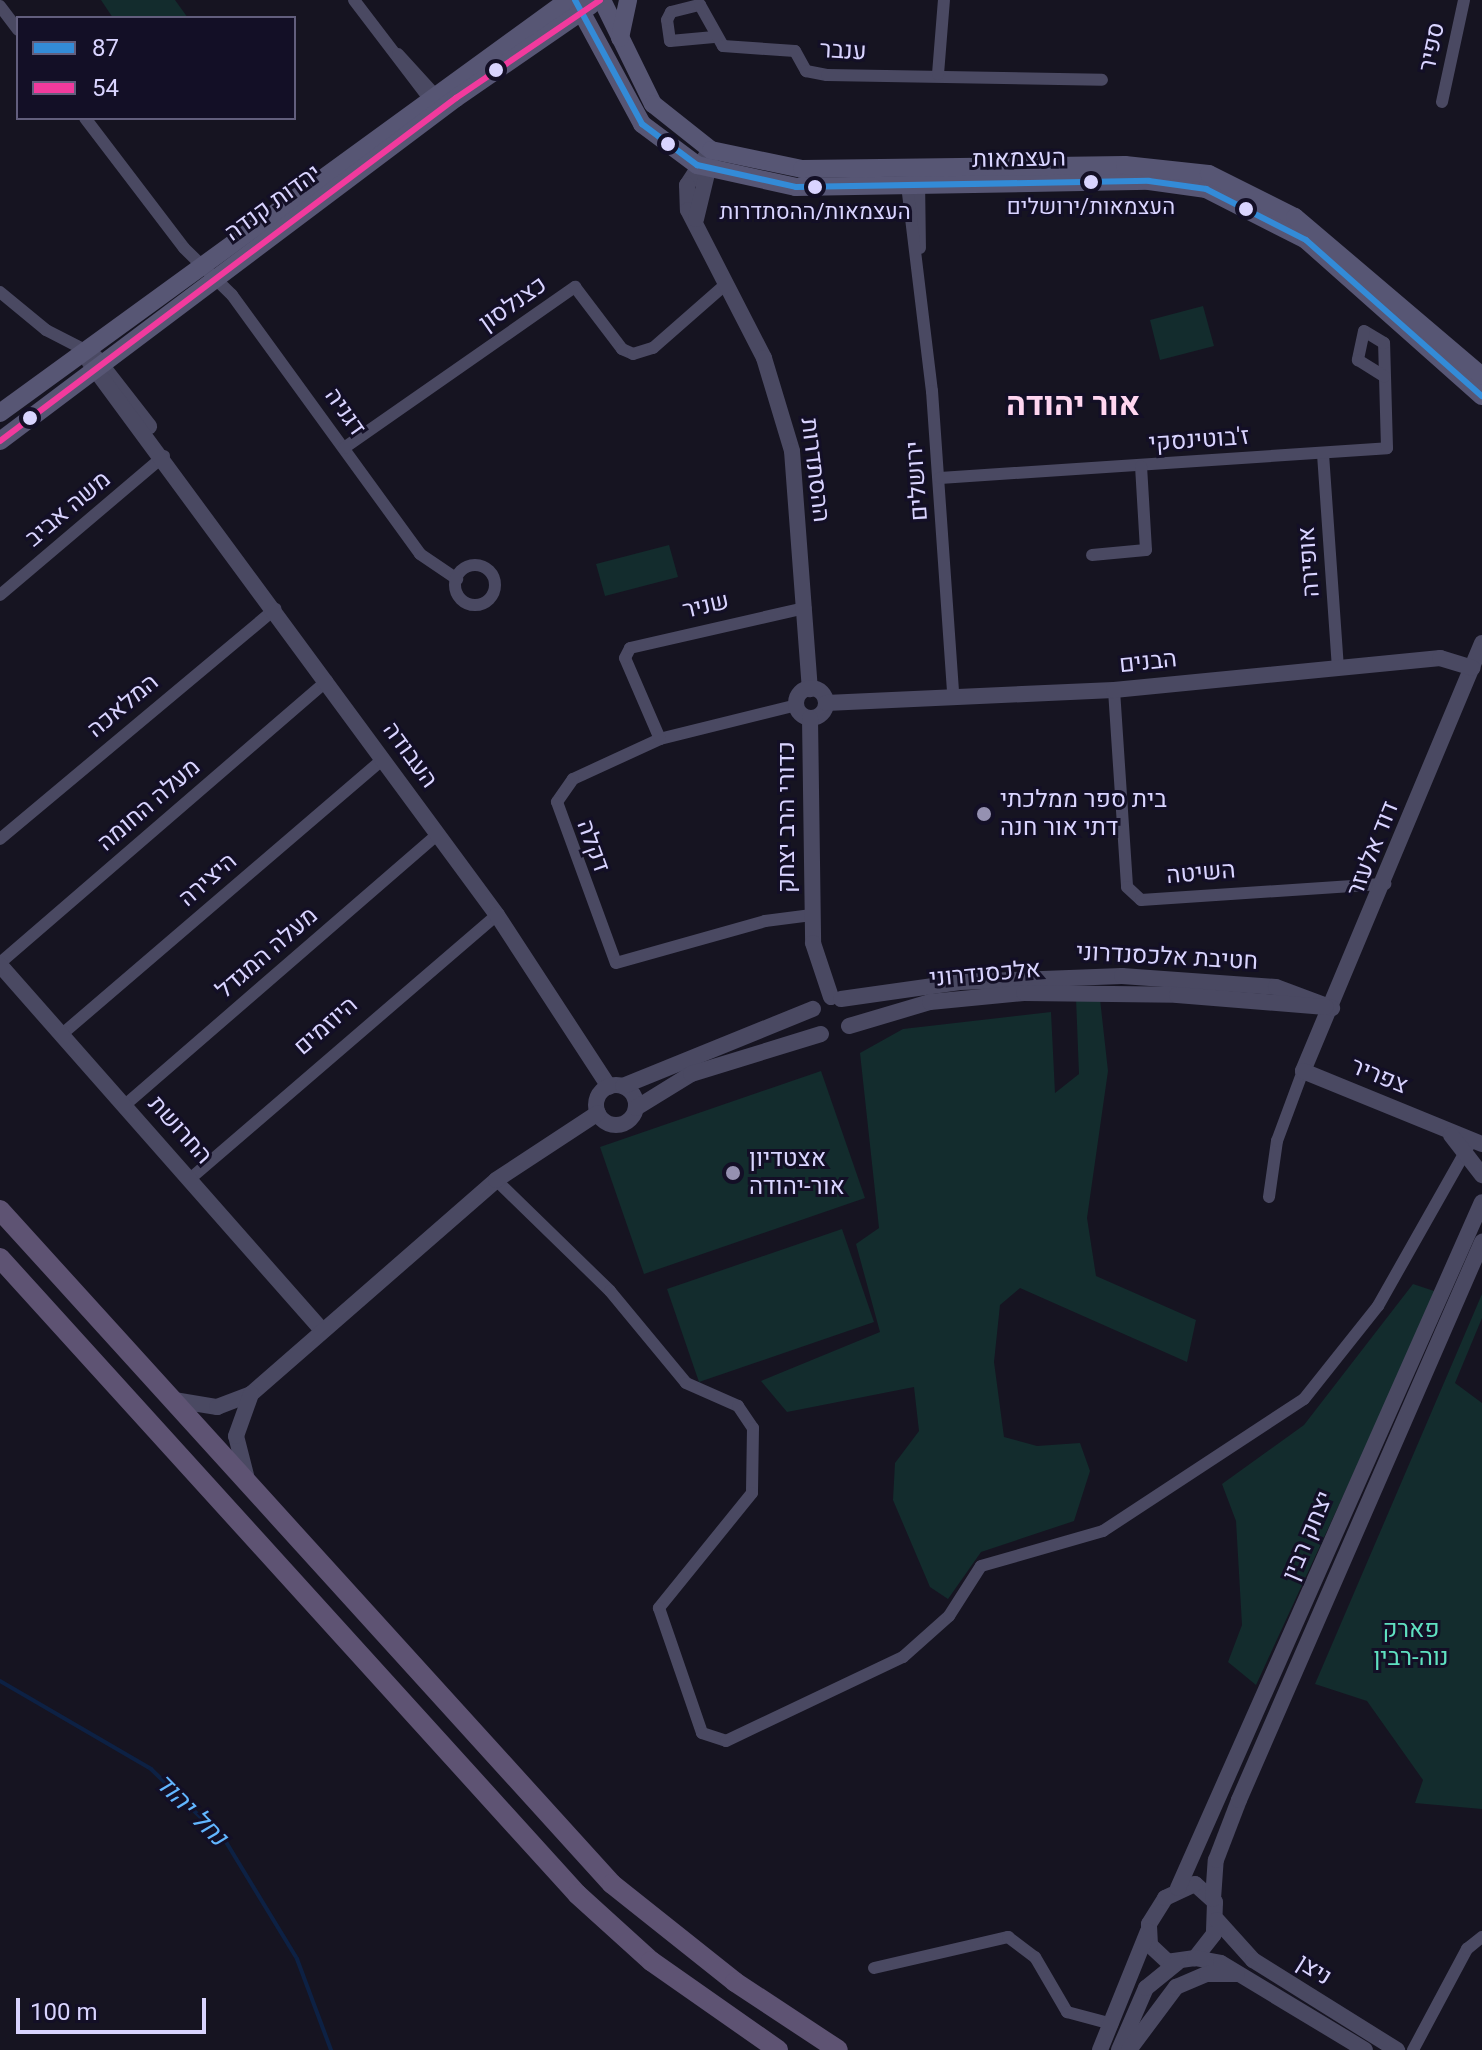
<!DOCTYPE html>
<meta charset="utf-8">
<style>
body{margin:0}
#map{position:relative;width:1482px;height:2050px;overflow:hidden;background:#161421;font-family:Roboto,Heebo,sans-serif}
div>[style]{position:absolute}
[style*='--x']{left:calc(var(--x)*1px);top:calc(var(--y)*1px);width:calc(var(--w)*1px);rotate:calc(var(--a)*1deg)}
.green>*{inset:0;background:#132c2d}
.stream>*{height:4px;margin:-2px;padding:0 2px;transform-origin:2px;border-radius:2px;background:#0d2144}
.minor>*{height:12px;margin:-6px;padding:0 6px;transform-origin:6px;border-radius:6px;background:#4a4962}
.minor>.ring{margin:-6px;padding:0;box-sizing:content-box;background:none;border:12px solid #4a4962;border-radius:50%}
.tertiary>*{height:16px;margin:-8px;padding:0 8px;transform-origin:8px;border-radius:8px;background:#4a4962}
.tertiary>.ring{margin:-8px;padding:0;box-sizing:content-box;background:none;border:16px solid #4a4962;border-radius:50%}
.secondary>*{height:18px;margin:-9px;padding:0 9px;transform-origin:9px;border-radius:9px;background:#575674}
.primary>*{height:20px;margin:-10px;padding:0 10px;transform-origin:10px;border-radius:10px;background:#5e5373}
.bus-1>*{height:6px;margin:-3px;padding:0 3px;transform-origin:3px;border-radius:3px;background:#338bd7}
.bus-2>*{height:6px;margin:-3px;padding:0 3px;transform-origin:3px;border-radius:3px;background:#f13a9d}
.dots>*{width:22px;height:22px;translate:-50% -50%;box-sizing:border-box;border:4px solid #130f26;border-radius:50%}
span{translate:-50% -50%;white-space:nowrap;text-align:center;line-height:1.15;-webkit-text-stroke:6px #130f26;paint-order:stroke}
.bus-label{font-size:22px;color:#d9d4ff}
.street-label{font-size:24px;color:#d9d4ff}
.poi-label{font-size:24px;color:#d9d4ff}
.left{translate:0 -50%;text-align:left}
.park-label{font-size:24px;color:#5fe0c0}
.water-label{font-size:26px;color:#62b6ff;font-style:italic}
.district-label{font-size:32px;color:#ffd6f0;font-weight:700}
.legend{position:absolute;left:16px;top:16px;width:280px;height:104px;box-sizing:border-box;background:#130f26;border:2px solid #625e7d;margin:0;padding:10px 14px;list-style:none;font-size:24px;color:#d9d4ff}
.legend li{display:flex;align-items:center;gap:16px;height:40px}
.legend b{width:40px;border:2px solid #625e7d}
.scale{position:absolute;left:16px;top:1998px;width:190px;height:36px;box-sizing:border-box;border:4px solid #d9d4ff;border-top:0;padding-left:10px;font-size:24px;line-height:28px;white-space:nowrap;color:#d9d4ff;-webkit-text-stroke:6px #130f26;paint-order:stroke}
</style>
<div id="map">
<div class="green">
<i style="clip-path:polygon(101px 0,175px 0,188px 18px,113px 18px)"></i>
<i style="clip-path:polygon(1203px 306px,1214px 346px,1160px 360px,1150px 320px)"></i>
<i style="clip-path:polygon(669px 545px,678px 577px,605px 596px,596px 564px)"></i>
<i style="clip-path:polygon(1076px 998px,1100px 999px,1108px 1071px,1087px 1218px,1096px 1276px,1196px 1320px,1187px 1362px,1020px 1288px,1000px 1305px,994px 1362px,1004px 1437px,1037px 1446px,1080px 1443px,1090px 1471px,1074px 1521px,981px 1552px,948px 1599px,930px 1587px,893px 1500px,895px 1463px,919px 1431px,914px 1387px,787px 1412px,761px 1381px,880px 1332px,856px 1244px,879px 1228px,860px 1053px,903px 1029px,1051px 1012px,1055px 1093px,1079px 1074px)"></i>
<i style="clip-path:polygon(821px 1071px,865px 1198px,644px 1274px,600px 1147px)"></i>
<i style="clip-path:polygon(842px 1229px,874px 1322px,699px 1382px,667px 1289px)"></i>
<i style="clip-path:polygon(1413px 1284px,1437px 1292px,1256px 1685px,1228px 1662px,1242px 1625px,1236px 1521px,1222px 1484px,1304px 1425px)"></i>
<i style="clip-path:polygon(1482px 1294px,1482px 1318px,1455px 1383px,1482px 1403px,1482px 1809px,1415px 1803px,1423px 1780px,1367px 1701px,1315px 1684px)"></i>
</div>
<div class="stream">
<i style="--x:0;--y:1681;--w:175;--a:30.2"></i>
<i style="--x:151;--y:1769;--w:105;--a:44.2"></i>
<i style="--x:226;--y:1842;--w:137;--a:58.7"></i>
<i style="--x:297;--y:1959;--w:97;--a:69.5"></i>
</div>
<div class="minor">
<i style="--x:354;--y:0;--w:132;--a:52.7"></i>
<i style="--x:0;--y:6;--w:30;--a:53"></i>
<i style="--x:714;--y:37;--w:44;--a:174.8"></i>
<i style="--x:670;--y:41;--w:21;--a:-98"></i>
<i style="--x:667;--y:20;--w:9;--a:-63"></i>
<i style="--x:671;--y:12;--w:30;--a:-14"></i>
<i style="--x:700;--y:5;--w:47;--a:60.7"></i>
<i style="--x:723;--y:46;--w:72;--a:4"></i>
<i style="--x:795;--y:51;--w:23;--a:61"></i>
<i style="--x:806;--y:71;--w:21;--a:11"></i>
<i style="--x:827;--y:75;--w:275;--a:1"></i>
<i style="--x:398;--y:54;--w:61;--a:47.7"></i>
<i style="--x:938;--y:74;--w:74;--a:-85.4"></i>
<i style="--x:1442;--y:102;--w:104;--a:-77.8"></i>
<i style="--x:85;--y:118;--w:163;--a:52.7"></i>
<i style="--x:184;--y:248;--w:67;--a:44.4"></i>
<i style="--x:232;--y:295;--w:320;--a:54"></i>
<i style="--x:420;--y:554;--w:45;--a:34"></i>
<i style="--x:919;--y:179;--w:69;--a:89.2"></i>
<i style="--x:907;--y:185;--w:208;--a:83.1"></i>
<i style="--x:932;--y:391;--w:305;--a:86"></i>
<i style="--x:0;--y:292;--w:60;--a:39.6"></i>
<i style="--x:46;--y:330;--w:44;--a:27.1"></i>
<i style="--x:344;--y:448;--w:282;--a:-34.9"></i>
<i style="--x:575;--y:287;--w:78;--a:52.8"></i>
<i style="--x:622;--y:349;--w:12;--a:24"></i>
<i style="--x:633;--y:354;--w:21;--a:-17"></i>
<i style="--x:653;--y:348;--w:97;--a:-41.2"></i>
<i style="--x:1323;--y:454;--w:214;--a:86"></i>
<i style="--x:940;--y:478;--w:448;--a:-3.8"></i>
<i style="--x:1387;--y:448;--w:105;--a:-91.6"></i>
<i style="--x:1384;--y:343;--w:23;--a:-149"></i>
<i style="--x:1364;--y:331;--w:30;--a:102"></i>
<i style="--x:1358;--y:360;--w:31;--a:32"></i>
<i style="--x:1092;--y:555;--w:54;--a:-5.3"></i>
<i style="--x:1146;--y:550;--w:84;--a:-93.4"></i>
<i class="ring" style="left:455px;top:565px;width:28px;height:28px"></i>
<i style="--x:0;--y:595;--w:215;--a:-40.3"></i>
<i style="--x:1114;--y:690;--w:197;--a:86.2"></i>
<i style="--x:1127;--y:887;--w:19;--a:43"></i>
<i style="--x:1141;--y:900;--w:245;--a:-3.8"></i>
<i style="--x:797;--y:705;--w:141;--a:166.1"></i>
<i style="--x:660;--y:739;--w:96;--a:155.3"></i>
<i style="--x:573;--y:779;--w:28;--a:125"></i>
<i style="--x:557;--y:802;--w:171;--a:69.9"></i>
<i style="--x:616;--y:963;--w:155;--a:-15.7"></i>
<i style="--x:765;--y:921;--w:47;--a:-7.3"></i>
<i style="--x:660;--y:739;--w:88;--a:-113.4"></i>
<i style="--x:625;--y:658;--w:11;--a:-63"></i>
<i style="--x:630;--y:648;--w:180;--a:-12.9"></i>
<i style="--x:0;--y:839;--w:359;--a:-39.9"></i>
<i style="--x:0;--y:963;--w:432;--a:-40.8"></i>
<i style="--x:61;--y:1035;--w:424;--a:-40.6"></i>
<i style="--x:125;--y:1105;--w:414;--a:-40.9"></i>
<i style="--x:191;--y:1178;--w:403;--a:-40.7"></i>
<i style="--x:496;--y:1180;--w:159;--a:44.2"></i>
<i style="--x:610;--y:1291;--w:119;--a:50.4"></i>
<i style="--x:686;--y:1383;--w:57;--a:23.9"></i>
<i style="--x:738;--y:1406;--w:27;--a:56"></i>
<i style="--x:753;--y:1428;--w:65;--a:90.9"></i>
<i style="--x:752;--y:1493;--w:148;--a:129"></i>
<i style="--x:659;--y:1608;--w:132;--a:71"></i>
<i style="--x:702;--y:1733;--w:25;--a:18"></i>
<i style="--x:726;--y:1741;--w:196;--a:-25.4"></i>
<i style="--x:903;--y:1657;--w:62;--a:-41.7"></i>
<i style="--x:949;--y:1616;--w:59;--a:-57.4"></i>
<i style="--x:981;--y:1566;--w:127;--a:-16"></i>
<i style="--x:1103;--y:1531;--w:240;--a:-33.3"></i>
<i style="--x:1304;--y:1399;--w:119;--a:-51.5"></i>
<i style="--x:1378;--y:1306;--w:183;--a:-60.5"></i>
<i style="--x:1269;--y:1197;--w:57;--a:-81.9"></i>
<i style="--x:1277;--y:1141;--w:75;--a:-69.6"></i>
<i style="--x:874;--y:1968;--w:138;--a:-13"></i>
<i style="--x:1008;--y:1937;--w:34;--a:37"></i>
<i style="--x:1035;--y:1957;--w:64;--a:59.8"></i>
<i style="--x:1067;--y:2012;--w:47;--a:14.9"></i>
<i style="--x:1413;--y:2050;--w:115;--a:-61.9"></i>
<i style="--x:1467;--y:1949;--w:19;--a:-39"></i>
</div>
<div class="tertiary">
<i style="--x:706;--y:156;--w:35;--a:123"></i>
<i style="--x:687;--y:185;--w:25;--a:88"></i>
<i style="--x:688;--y:210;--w:166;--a:62.8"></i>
<i style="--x:764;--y:358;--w:97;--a:73.2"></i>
<i style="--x:792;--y:451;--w:239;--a:85.7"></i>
<i style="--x:696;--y:219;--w:64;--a:-76.4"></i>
<i style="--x:95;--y:357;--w:88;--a:52"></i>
<i style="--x:89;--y:361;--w:688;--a:53.63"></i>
<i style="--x:497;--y:915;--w:205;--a:56.9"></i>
<i style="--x:1482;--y:643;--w:464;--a:112.7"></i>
<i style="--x:1303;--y:1071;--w:193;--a:22.2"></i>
<i class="ring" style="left:796px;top:688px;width:14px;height:14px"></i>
<i style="--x:826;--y:703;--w:288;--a:-2.6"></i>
<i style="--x:1114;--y:690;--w:328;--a:-5.6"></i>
<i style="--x:1440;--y:658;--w:34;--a:17"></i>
<i style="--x:810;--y:718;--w:225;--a:89.2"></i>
<i style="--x:813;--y:943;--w:57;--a:71.6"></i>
<i style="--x:0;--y:965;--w:487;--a:48.6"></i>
<i style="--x:841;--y:999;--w:120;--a:-8.1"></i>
<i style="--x:960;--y:982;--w:162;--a:-2.1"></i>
<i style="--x:1122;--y:976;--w:154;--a:4.1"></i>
<i style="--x:1276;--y:987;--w:60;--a:20.6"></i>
<i style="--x:849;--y:1026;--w:84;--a:-16.5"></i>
<i style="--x:930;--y:1002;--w:94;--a:-5.5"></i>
<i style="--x:1024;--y:993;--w:153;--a:0.7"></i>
<i style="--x:1177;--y:995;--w:149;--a:4.6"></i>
<i class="ring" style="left:596px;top:1085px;width:24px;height:24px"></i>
<i style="--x:623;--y:1086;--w:205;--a:-22.1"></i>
<i style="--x:636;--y:1108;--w:65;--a:-31.7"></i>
<i style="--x:691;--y:1074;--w:136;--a:-17.1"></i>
<i style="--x:1451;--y:1135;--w:51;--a:52.2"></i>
<i style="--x:174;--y:1400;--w:44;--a:9.2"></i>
<i style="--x:217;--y:1407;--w:36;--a:-21"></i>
<i style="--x:251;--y:1394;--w:325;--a:-41.1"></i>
<i style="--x:496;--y:1180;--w:122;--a:-33.3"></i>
<i style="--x:247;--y:1479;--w:44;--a:-104.3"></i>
<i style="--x:236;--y:1436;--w:45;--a:-70.3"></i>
<i style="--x:1195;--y:1884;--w:27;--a:42"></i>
<i style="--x:1215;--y:1902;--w:32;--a:92"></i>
<i style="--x:1214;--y:1934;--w:31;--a:128"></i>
<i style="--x:1195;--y:1958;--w:27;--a:172"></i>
<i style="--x:1168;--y:1962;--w:25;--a:-137"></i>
<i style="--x:1150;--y:1945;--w:21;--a:-93"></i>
<i style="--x:1149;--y:1924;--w:31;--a:-58"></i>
<i style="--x:1165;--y:1898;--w:33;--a:-25"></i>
<i style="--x:1178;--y:1888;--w:750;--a:-66.1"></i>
<i style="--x:1213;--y:1899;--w:39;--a:-86"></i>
<i style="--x:1216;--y:1860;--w:64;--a:-69"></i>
<i style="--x:1239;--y:1800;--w:609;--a:-66.47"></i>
<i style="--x:1217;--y:1920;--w:54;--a:48"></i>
<i style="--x:1253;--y:1960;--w:170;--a:32"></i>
<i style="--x:1195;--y:1958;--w:26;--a:11"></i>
<i style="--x:1221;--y:1963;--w:168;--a:31.1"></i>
<i style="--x:1100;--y:2050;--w:128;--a:-68"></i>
<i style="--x:1119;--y:2050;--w:68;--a:-66.5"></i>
<i style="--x:1146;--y:1988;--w:40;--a:-39"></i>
<i style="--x:1129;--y:2050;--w:79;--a:-53.3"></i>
<i style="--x:1176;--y:1987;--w:34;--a:-23"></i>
<i style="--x:1207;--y:1974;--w:30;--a:0"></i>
</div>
<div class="secondary">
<i style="--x:575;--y:0;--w:141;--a:61.6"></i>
<i style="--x:642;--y:124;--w:69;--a:36.7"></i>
<i style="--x:697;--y:165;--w:101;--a:12.5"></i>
<i style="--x:796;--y:187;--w:353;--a:-1"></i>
<i style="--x:1149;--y:181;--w:58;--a:8"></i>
<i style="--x:1206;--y:189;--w:112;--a:27"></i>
<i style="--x:1306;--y:240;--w:235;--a:41.6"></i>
<i style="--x:602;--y:0;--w:116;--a:63.9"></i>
<i style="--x:653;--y:104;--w:74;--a:38.4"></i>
<i style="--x:711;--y:150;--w:93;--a:11.8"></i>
<i style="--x:802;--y:169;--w:323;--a:-0.7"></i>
<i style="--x:1125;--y:165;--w:84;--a:6.1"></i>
<i style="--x:1209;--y:174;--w:96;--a:26.6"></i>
<i style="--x:1295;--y:217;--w:245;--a:40.4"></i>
<i style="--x:620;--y:38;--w:39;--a:-78"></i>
<i style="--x:0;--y:413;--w:702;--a:-36.02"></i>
<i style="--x:0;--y:441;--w:571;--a:-36.95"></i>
<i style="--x:456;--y:98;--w:163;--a:-34.5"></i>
</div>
<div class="primary">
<i style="--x:0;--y:1210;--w:910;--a:47.76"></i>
<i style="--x:612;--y:1884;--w:157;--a:38.5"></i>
<i style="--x:735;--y:1982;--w:123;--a:33.4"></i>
<i style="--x:0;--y:1258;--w:859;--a:47.78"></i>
<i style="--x:577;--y:1894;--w:100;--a:42.2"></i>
<i style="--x:651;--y:1961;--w:155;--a:35"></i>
</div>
<div class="bus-1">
<i style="--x:575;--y:0;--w:141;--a:61.6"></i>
<i style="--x:642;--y:124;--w:69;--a:36.7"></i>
<i style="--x:697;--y:165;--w:101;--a:12.5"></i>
<i style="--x:796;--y:187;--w:353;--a:-1"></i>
<i style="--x:1149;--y:181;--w:58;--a:8"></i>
<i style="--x:1206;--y:189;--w:112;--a:27"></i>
<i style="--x:1306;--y:240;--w:235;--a:41.6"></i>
</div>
<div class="bus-2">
<i style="--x:0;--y:441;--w:571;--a:-36.95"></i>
<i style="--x:456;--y:98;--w:174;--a:-34.2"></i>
</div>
<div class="dots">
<i style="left:496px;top:70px;background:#d9d4ff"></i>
<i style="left:668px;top:144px;background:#d9d4ff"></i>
<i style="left:1091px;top:182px;background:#d9d4ff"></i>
<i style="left:815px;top:187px;background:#d9d4ff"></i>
<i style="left:1246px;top:209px;background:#d9d4ff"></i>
<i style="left:30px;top:418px;background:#d9d4ff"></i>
<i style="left:984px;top:814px;background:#9591b1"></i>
<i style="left:733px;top:1173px;background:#9591b1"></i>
</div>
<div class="bus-label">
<span style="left:1091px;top:207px">העצמאות/ירושלים</span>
<span style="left:815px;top:212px">העצמאות/ההסתדרות</span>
</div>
<div class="street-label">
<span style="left:1432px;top:47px;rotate:-78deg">ספיר</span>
<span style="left:843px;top:51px;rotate:3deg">ענבר</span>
<span style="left:1019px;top:159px;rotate:-1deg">העצמאות</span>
<span style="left:273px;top:203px;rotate:-36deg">יהדות קנדה</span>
<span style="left:513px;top:304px;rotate:-35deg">כצנלסון</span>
<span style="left:345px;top:412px;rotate:55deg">דגניה</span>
<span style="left:1199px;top:440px;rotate:-4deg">ז'בוטינסקי</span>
<span style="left:815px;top:470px;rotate:83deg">ההסתדרות</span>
<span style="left:917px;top:481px;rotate:-94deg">ירושלים</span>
<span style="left:68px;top:509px;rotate:-40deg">משה אביב</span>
<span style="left:1309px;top:562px;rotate:-94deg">אופירה</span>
<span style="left:706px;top:606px;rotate:-13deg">שניר</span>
<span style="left:1148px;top:662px;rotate:-6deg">הבנים</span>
<span style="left:123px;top:706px;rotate:-40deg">המלאכה</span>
<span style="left:410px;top:755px;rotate:54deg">העבודה</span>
<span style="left:149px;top:805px;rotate:-41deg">מעלה החומה</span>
<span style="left:787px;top:817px;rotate:-90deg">כדורי הרב יצחק</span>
<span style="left:593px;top:846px;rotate:70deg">דקלה</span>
<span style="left:1373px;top:849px;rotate:-68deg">דוד אלעזר</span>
<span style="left:1201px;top:873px;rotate:-5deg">השיטה</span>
<span style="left:208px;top:880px;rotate:-41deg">היצירה</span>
<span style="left:267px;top:953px;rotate:-41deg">מעלה המגדל</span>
<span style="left:1167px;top:957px;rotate:3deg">חטיבת אלכסנדרוני</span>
<span style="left:985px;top:974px;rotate:-5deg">אלכסנדרוני</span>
<span style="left:326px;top:1026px;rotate:-41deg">היוזמים</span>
<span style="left:1379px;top:1076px;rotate:22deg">צפריר</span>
<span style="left:180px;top:1130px;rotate:48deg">החרושת</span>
<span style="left:1308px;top:1536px;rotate:-67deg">יצחק רבין</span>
<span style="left:1314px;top:1970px;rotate:32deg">ניצן</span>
</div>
<div class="poi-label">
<span class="left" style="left:1000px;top:814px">בית ספר ממלכתי<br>דתי אור חנה</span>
<span class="left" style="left:749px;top:1173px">אצטדיון<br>אור-יהודה</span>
</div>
<div class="park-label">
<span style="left:1411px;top:1644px">פארק<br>נוה-רבין</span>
</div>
<div class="water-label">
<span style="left:191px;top:1810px;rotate:45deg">נחל יהוד</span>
</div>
<div class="district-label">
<span style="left:1073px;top:404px">אור יהודה</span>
</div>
<ul class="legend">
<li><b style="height:10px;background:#338bd7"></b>87</li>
<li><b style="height:10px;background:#f13a9d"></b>54</li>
</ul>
<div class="scale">100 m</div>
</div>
